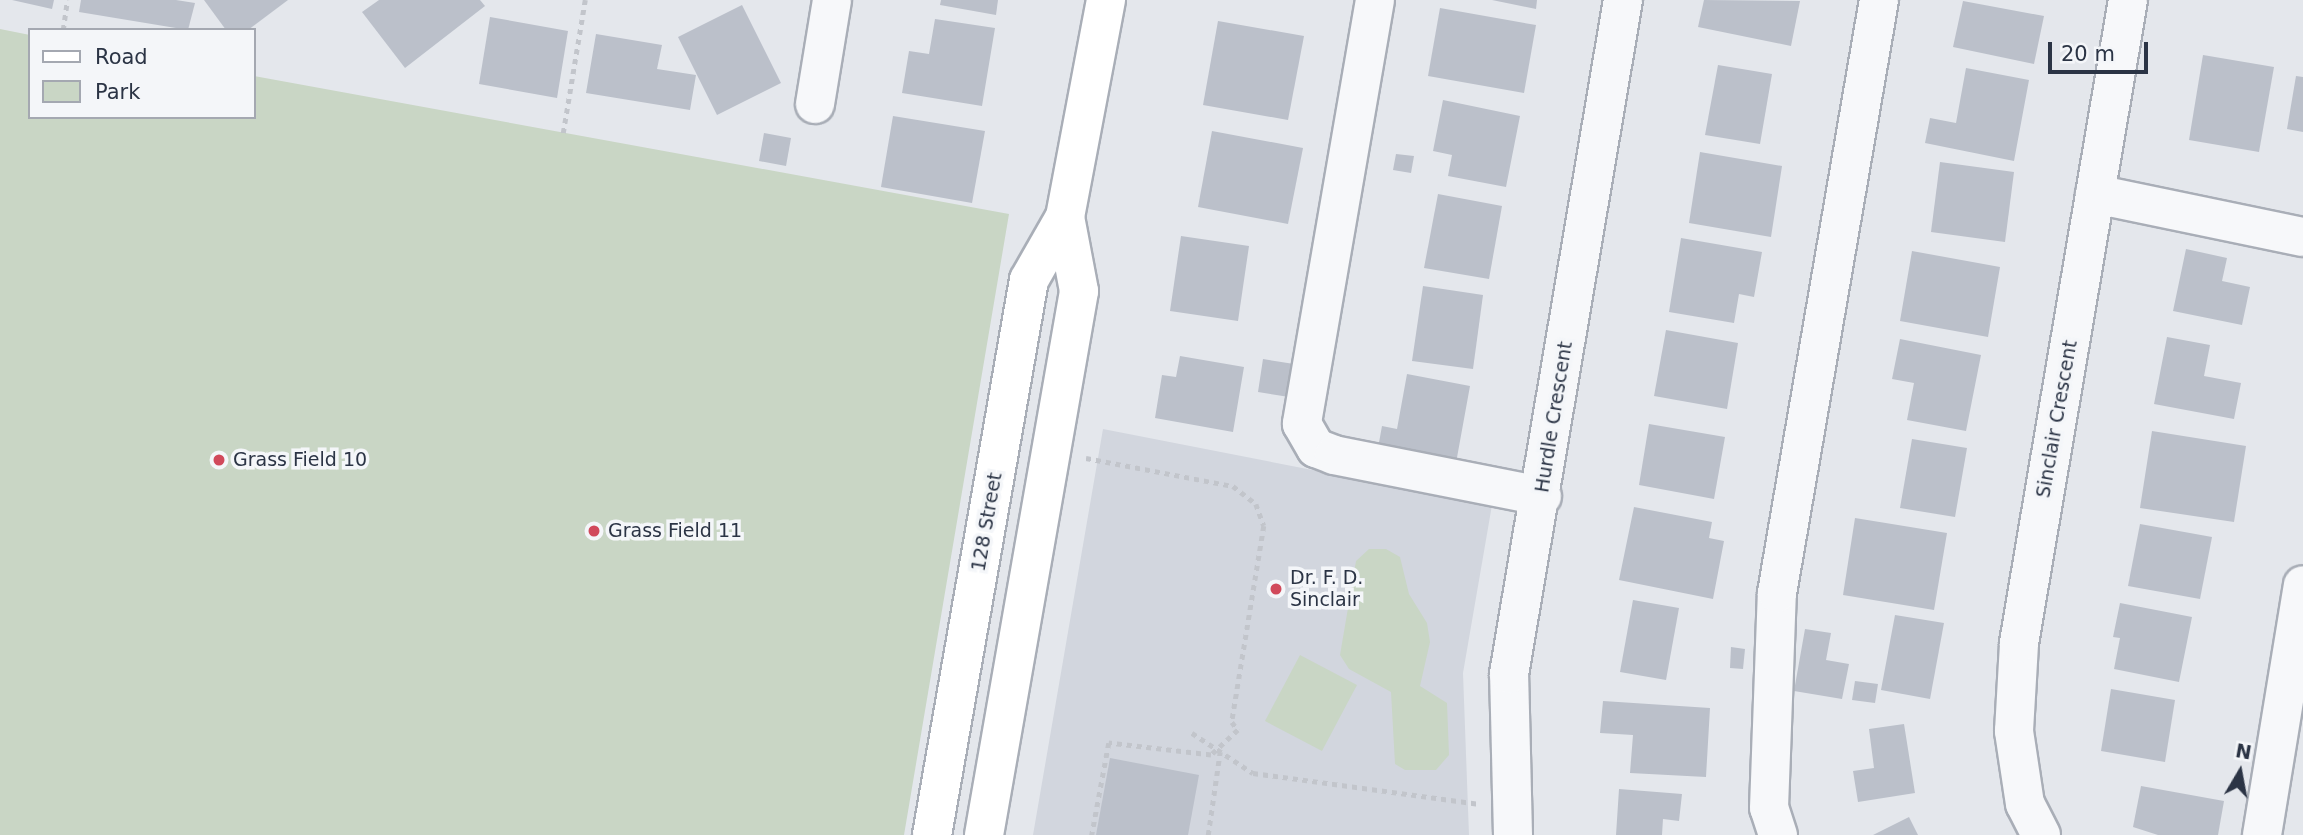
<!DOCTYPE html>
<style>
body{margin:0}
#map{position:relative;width:2303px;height:835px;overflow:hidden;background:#e4e7ec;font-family:"DejaVu Sans",sans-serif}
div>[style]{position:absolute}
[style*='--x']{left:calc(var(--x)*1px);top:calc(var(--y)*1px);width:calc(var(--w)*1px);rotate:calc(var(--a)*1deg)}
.built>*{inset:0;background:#d2d6de}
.green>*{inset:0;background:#c9d6c5}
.building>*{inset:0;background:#bbc0ca}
.path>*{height:4.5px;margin-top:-2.25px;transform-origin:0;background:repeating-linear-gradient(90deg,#c2c5cb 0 5px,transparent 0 10px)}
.roads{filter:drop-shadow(2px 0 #a9aeb7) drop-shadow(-2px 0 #a9aeb7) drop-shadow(0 2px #a9aeb7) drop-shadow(0 -2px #a9aeb7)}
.minor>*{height:38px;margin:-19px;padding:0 19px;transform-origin:19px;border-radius:19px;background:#f7f8fa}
.major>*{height:38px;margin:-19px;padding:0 19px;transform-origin:19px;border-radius:19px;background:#fff}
.dots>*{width:19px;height:19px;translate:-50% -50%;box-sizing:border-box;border:4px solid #f4f6f9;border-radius:50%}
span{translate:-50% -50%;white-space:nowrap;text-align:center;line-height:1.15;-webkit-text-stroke:7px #f4f6f9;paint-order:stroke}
.street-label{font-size:19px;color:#2b3445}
.poi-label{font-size:19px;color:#2b3445}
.left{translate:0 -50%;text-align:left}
.legend{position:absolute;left:28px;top:28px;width:228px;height:91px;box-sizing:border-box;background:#f4f6f9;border:2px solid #a4a8b1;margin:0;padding:9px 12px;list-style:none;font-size:21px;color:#2b3445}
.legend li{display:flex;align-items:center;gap:14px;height:35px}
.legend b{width:35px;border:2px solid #a4a8b1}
.north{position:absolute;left:2205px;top:737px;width:70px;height:70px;-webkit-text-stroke:5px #f4f6f9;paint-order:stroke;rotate:10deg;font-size:19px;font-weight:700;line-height:28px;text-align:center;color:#2b3445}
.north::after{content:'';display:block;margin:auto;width:24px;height:32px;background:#2b3445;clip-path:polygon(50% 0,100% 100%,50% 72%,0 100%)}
.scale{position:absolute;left:2048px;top:42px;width:100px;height:32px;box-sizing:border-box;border:4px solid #2b3445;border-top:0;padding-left:9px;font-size:21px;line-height:24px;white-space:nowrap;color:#2b3445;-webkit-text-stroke:5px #f4f6f9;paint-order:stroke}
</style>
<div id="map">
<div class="built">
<i style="clip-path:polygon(1103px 429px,1492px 505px,1463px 673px,1469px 835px,1033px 835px)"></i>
</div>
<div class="green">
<i style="clip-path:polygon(0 29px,30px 35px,30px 117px,254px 117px,254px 76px,1009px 214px,904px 835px,0 835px)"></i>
<i style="clip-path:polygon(1369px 549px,1386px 549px,1400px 557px,1409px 594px,1427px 623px,1430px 642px,1420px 686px,1447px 703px,1449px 755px,1436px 770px,1405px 770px,1395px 764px,1391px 692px,1349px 669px,1340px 655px,1356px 561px)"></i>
<i style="clip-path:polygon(1300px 655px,1357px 685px,1322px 751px,1265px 721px)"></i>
</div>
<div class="building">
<i style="clip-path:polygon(12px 0,54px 0,52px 9px)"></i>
<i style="clip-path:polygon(81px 0,176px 0,195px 3px,188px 30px,79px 12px)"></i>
<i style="clip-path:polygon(204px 0,288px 0,248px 30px,226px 30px)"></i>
<i style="clip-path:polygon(379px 0,480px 0,485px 6px,405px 68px,362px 12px)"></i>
<i style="clip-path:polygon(941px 0,998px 0,996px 15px,940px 5px)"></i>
<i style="clip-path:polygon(1492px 0,1537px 0,1536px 9px)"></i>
<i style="clip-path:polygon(1704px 0,1800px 1px,1791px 46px,1698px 27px)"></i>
<i style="clip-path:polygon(1963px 1px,2044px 16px,2034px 64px,1953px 47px)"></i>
<i style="clip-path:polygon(742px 5px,781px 83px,717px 115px,678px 37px)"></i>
<i style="clip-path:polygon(1440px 8px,1536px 25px,1524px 93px,1428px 76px)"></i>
<i style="clip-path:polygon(490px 17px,568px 31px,557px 98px,479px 84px)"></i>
<i style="clip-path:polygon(935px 19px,995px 28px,982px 106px,902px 93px,909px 51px,929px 54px)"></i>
<i style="clip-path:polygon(1218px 21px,1304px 36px,1288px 120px,1203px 105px)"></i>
<i style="clip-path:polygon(596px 34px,662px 45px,657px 69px,696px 75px,690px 110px,586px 93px)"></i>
<i style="clip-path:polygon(2203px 55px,2274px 67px,2259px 152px,2189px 140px)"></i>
<i style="clip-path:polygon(1718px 65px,1772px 74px,1760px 144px,1705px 135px)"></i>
<i style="clip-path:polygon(1966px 68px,2029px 80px,2014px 161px,1925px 143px,1930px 118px,1956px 123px)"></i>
<i style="clip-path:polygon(2296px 76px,2303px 77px,2303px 132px,2287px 129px)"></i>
<i style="clip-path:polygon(1443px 100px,1520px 116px,1506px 187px,1448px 176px,1452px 155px,1433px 151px)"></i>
<i style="clip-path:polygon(893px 116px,985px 131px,972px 203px,881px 187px)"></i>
<i style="clip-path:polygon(1212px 131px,1303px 148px,1288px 224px,1198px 207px)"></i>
<i style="clip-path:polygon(764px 133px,791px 138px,786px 166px,759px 161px)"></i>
<i style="clip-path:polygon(1700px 152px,1782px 166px,1771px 237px,1689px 223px)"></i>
<i style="clip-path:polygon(1396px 154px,1414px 156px,1411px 173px,1393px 170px)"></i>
<i style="clip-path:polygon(1940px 162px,2014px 172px,2005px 242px,1931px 232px)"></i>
<i style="clip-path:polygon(1438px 194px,1502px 206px,1489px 279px,1424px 268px)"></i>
<i style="clip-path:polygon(1181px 236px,1249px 246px,1238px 321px,1170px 311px)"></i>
<i style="clip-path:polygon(1681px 238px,1762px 252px,1754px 297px,1739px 294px,1734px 323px,1669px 312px)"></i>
<i style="clip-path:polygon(2186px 249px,2227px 258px,2222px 281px,2250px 287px,2242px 325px,2173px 311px)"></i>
<i style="clip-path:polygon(1912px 251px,2000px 267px,1988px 337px,1900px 321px)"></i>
<i style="clip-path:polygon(1423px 286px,1483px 295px,1473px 369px,1412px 361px)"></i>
<i style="clip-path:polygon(1666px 330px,1738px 343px,1727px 409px,1654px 396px)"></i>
<i style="clip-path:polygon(2167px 337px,2210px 345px,2204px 376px,2241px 383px,2234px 419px,2154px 404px)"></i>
<i style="clip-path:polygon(1900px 339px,1981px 355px,1966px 431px,1907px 420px,1914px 383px,1892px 379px)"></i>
<i style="clip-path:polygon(1180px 356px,1244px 367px,1233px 432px,1155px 418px,1162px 375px,1176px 377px)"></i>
<i style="clip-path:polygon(1263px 359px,1294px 364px,1289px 397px,1258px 392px)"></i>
<i style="clip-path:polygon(1407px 374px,1470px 386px,1456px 463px,1378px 448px,1382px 426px,1397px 429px)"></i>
<i style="clip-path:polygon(1649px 424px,1725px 437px,1714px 499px,1639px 485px)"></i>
<i style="clip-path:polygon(2152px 431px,2246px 446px,2234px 522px,2140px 508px)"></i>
<i style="clip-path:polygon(1912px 439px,1967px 448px,1955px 517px,1900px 508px)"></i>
<i style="clip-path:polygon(1634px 507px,1712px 522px,1709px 538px,1724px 541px,1713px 599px,1619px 580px)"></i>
<i style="clip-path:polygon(1855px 518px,1947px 533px,1934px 610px,1843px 595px)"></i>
<i style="clip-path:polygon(2140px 524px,2212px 537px,2200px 599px,2128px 586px)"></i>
<i style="clip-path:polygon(1633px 600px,1679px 608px,1666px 680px,1620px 672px)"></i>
<i style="clip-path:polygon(2120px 603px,2192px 617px,2179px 682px,2114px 669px,2120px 638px,2113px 637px)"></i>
<i style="clip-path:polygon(1895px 615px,1944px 623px,1930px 699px,1881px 690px)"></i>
<i style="clip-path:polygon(1805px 629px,1831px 633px,1826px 660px,1849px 664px,1842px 699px,1794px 691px)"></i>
<i style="clip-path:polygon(1731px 647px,1745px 649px,1743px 669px,1730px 668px)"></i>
<i style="clip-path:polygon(1855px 681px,1878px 684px,1875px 703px,1852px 700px)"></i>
<i style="clip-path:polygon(2111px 689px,2175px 700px,2165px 762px,2101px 751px)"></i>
<i style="clip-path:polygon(1603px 701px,1710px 708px,1706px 777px,1630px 773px,1633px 735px,1600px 733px)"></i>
<i style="clip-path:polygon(1904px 724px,1915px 793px,1858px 802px,1853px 771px,1874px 768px,1869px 729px)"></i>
<i style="clip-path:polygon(1110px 758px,1199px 775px,1188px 835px,1096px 835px)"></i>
<i style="clip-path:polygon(2141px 786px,2224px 801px,2218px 835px,2158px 835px,2133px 827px)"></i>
<i style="clip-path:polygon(1619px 789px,1682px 794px,1679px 821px,1663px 819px,1662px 835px,1616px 835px)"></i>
<i style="clip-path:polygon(1909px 817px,1918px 835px,1873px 835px)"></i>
</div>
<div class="path">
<i style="--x:63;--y:30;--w:30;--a:-82"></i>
<i style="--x:563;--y:133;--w:135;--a:-80.6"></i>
<i style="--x:1086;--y:458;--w:150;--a:10.8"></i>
<i style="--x:1233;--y:486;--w:29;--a:38"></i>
<i style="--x:1256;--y:504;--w:23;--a:70"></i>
<i style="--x:1264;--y:526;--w:199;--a:99.3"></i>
<i style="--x:1232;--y:722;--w:10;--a:53"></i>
<i style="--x:1238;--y:730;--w:37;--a:137"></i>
<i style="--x:1211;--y:755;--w:103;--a:-173.3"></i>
<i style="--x:1109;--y:743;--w:94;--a:100.5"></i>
<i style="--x:1192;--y:733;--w:73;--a:33.3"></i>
<i style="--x:1253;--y:773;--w:227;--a:7.8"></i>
<i style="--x:1208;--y:835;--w:84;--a:-81.8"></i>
</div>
<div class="roads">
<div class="minor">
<i style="--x:1375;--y:0;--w:430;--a:99.8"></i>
<i style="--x:1302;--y:424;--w:28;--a:60"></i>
<i style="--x:1316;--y:448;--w:19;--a:21"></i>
<i style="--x:1334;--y:455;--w:212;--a:11.2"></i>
<i style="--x:815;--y:104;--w:105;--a:-80.7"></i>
<i style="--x:2095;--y:194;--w:212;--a:11.7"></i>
<i style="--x:1513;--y:835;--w:161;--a:-91.4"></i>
<i style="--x:1509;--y:674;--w:684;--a:-80.4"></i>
<i style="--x:1778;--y:835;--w:28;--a:-108"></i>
<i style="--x:1769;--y:808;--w:215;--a:-87.9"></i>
<i style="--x:1777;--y:593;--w:602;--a:-80.24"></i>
<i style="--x:2041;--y:835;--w:35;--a:-117"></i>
<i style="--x:2025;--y:804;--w:74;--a:-98.6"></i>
<i style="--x:2014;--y:731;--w:88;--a:-86.7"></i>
<i style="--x:2019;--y:643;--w:652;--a:-80.38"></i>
<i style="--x:2262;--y:835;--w:253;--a:-80.7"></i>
</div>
<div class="major">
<i style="--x:932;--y:835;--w:563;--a:-80.09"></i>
<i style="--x:1029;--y:280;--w:73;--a:-60.3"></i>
<i style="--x:1065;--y:217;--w:221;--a:-79.3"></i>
<i style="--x:984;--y:835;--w:552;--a:-80.09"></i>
<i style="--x:1079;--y:291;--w:75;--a:-100.7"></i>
</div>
</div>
<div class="dots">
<i style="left:219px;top:460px;background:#d1495b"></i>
<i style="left:594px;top:531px;background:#d1495b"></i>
<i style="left:1276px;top:589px;background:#d1495b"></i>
</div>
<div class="street-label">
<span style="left:1554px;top:417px;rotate:-81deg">Hurdle Crescent</span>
<span style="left:2057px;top:419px;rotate:-80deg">Sinclair Crescent</span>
<span style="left:987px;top:522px;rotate:-80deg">128 Street</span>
</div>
<div class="poi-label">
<span class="left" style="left:233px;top:460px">Grass Field 10</span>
<span class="left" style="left:608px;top:531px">Grass Field 11</span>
<span class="left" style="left:1290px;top:589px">Dr. F. D.<br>Sinclair</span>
</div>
<ul class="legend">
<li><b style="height:9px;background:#fff"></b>Road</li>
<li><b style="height:19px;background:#c9d6c5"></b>Park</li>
</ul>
<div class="north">N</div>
<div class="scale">20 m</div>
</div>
